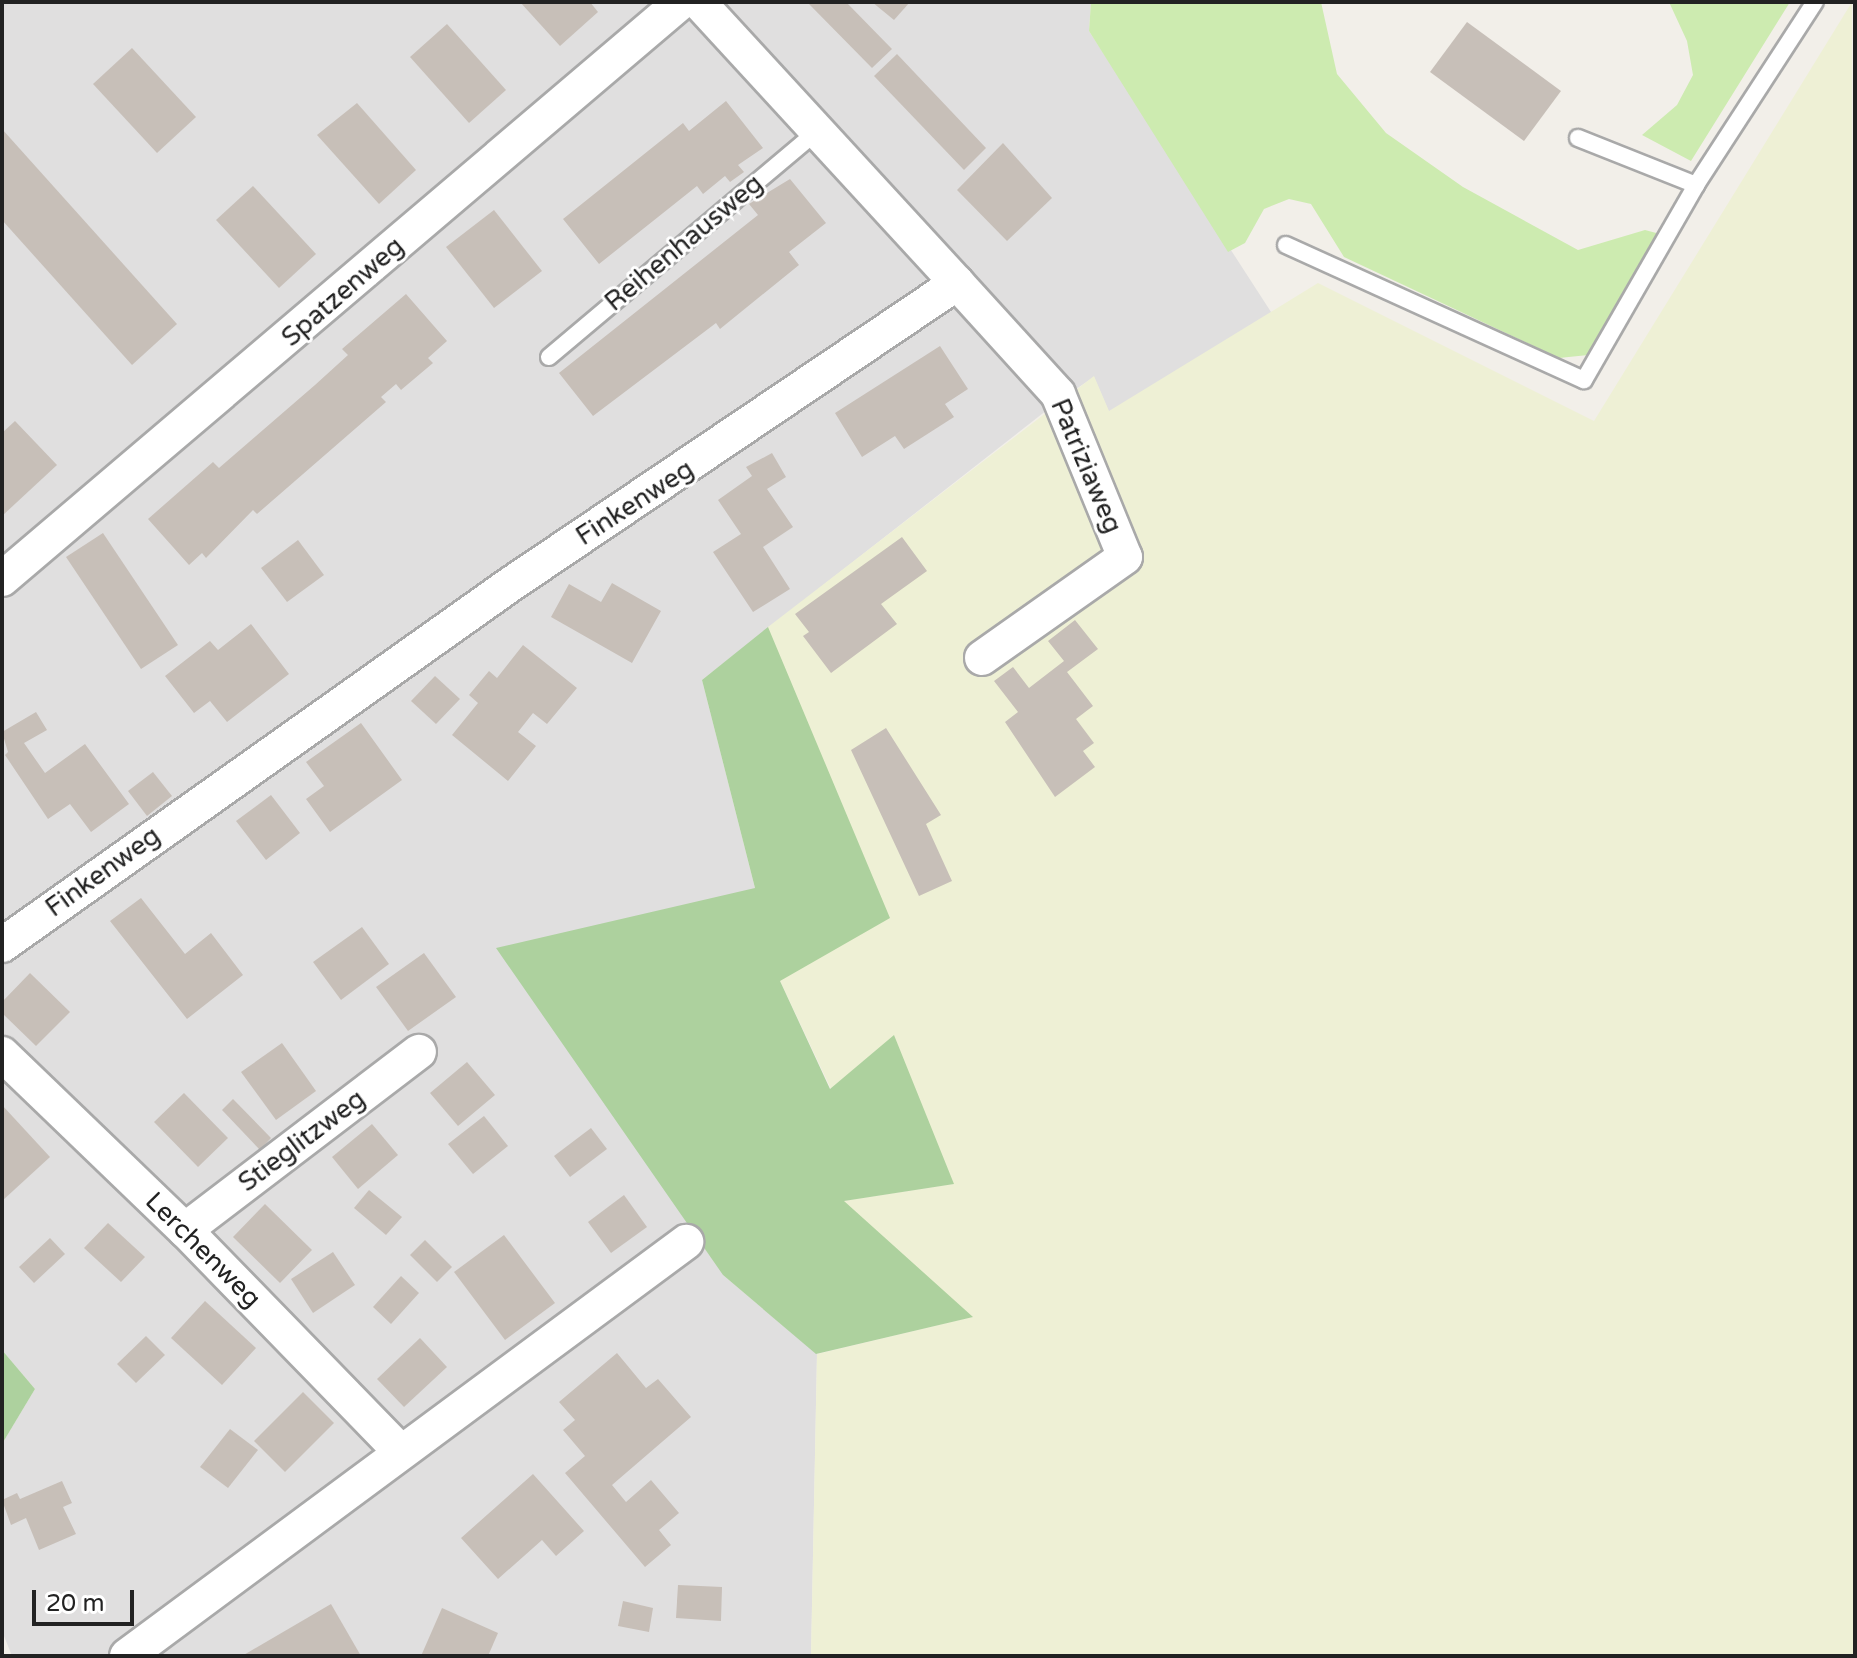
<!DOCTYPE html>
<style>
body{margin:0}
#map{position:relative;width:1857px;height:1658px;overflow:hidden;background:#f2efe9;font-family:"Varela Round",sans-serif}
div>[style]{position:absolute}
[style*='--x']{left:calc(var(--x)*1px);top:calc(var(--y)*1px);width:calc(var(--w)*1px);rotate:calc(var(--a)*1deg)}
.residential>*{inset:0;background:#e0dfdf}
.farmland>*{inset:0;background:#eef0d5}
.grass>*{inset:0;background:#cdebb0}
.forest>*{inset:0;background:#add19e}
.building>*{inset:0;background:#c7bfb8}
.roads{filter:drop-shadow(2px 0 #a9a9a9) drop-shadow(-2px 0 #a9a9a9) drop-shadow(0 2px #a9a9a9) drop-shadow(0 -2px #a9a9a9)}
.lane>*{height:16px;margin:-8px;padding:0 8px;transform-origin:8px;border-radius:8px;background:#fff}
.street>*{height:34px;margin:-17px;padding:0 17px;transform-origin:17px;border-radius:17px;background:#fff}
span{translate:-50% -50%;white-space:nowrap;text-align:center;line-height:1.15;-webkit-text-stroke:6px #fff;paint-order:stroke}
.street-label{font-size:26px;color:#222}
.frame{position:absolute;inset:0;border:4px solid #222;pointer-events:none}
.scale{position:absolute;left:32px;top:1590px;width:102px;height:36px;box-sizing:border-box;border:4px solid #222;border-top:0;padding-left:10px;font-size:24px;line-height:28px;white-space:nowrap;color:#222;-webkit-text-stroke:6px #fff;paint-order:stroke}
</style>
<div id="map">
<div class="residential">
<i style="clip-path:polygon(2px 2px,1091px 2px,1089px 31px,1273px 315px,1109px 412px,1094px 377px,1073px 391px,958px 290px,1047px 410px,702px 680px,755px 888px,723px 1275px,817px 1354px,811px 1656px,12px 1656px,2px 1631px,2px 1444px,35px 1389px,2px 1350px)"></i>
</div>
<div class="farmland">
<i style="clip-path:polygon(1852px 2px,1855px 1656px,811px 1656px,817px 1354px,972px 1317px,843px 1201px,953px 1184px,894px 1036px,831px 1089px,780px 981px,768px 627px,1094px 376px,1109px 411px,1318px 283px,1594px 421px)"></i>
</div>
<div class="grass">
<i style="clip-path:polygon(1091px 2px,1321px 2px,1337px 74px,1386px 133px,1463px 187px,1578px 250px,1645px 230px,1660px 234px,1588px 355px,1559px 358px,1344px 257px,1311px 204px,1289px 199px,1264px 209px,1245px 243px,1228px 252px,1089px 31px)"></i>
<i style="clip-path:polygon(1669px 2px,1790px 2px,1691px 161px,1642px 135px,1677px 105px,1693px 75px,1687px 41px)"></i>
</div>
<div class="forest">
<i style="clip-path:polygon(768px 627px,890px 918px,780px 981px,830px 1089px,894px 1035px,954px 1184px,844px 1201px,973px 1317px,816px 1354px,723px 1275px,496px 948px,755px 888px,702px 680px)"></i>
<i style="clip-path:polygon(2px 1350px,35px 1389px,2px 1444px)"></i>
</div>
<div class="building">
<i style="clip-path:polygon(520px 2px,590px 2px,598px 12px,560px 46px)"></i>
<i style="clip-path:polygon(807px 2px,846px 2px,892px 49px,872px 68px)"></i>
<i style="clip-path:polygon(872px 2px,910px 2px,894px 20px)"></i>
<i style="clip-path:polygon(1467px 22px,1561px 91px,1524px 141px,1430px 72px)"></i>
<i style="clip-path:polygon(447px 24px,506px 90px,469px 123px,410px 57px)"></i>
<i style="clip-path:polygon(132px 48px,196px 117px,157px 153px,93px 84px)"></i>
<i style="clip-path:polygon(897px 54px,986px 148px,964px 170px,874px 76px)"></i>
<i style="clip-path:polygon(726px 101px,763px 148px,738px 165px,744px 172px,730px 182px,725px 176px,703px 194px,697px 186px,599px 264px,563px 219px,683px 123px,689px 131px)"></i>
<i style="clip-path:polygon(357px 103px,416px 170px,379px 204px,317px 135px)"></i>
<i style="clip-path:polygon(2px 129px,177px 324px,132px 365px,2px 220px)"></i>
<i style="clip-path:polygon(1003px 143px,1052px 198px,1007px 241px,957px 190px)"></i>
<i style="clip-path:polygon(790px 179px,826px 223px,789px 252px,799px 265px,720px 329px,716px 323px,593px 416px,559px 373px,758px 215px,749px 204px)"></i>
<i style="clip-path:polygon(253px 186px,316px 254px,279px 288px,216px 220px)"></i>
<i style="clip-path:polygon(494px 210px,542px 271px,494px 308px,446px 247px)"></i>
<i style="clip-path:polygon(406px 294px,447px 341px,428px 358px,433px 363px,401px 390px,396px 384px,381px 397px,386px 402px,257px 514px,253px 510px,206px 558px,202px 553px,189px 565px,148px 519px,213px 462px,219px 468px,315px 385px,348px 355px,342px 349px)"></i>
<i style="clip-path:polygon(940px 346px,968px 389px,945px 404px,954px 417px,904px 449px,895px 436px,862px 457px,835px 413px)"></i>
<i style="clip-path:polygon(15px 421px,57px 465px,2px 516px,2px 433px)"></i>
<i style="clip-path:polygon(772px 453px,786px 477px,767px 489px,793px 527px,763px 547px,790px 589px,753px 612px,713px 552px,741px 534px,718px 500px,752px 476px,746px 467px)"></i>
<i style="clip-path:polygon(103px 533px,178px 645px,141px 669px,66px 557px)"></i>
<i style="clip-path:polygon(902px 537px,927px 571px,881px 604px,897px 624px,831px 673px,803px 636px,809px 632px,795px 614px)"></i>
<i style="clip-path:polygon(298px 540px,324px 575px,287px 602px,261px 568px)"></i>
<i style="clip-path:polygon(612px 583px,661px 611px,632px 663px,551px 617px,569px 584px,601px 602px)"></i>
<i style="clip-path:polygon(1075px 620px,1098px 649px,1067px 672px,1093px 706px,1076px 719px,1094px 743px,1083px 751px,1095px 767px,1055px 797px,1005px 722px,1018px 712px,994px 681px,1013px 667px,1029px 688px,1064px 661px,1048px 641px)"></i>
<i style="clip-path:polygon(251px 624px,289px 674px,227px 722px,210px 701px,194px 713px,165px 676px,210px 641px,218px 650px)"></i>
<i style="clip-path:polygon(523px 645px,577px 688px,547px 724px,533px 713px,518px 732px,536px 746px,508px 781px,452px 735px,478px 703px,469px 695px,489px 671px,497px 678px)"></i>
<i style="clip-path:polygon(435px 676px,460px 699px,436px 724px,411px 701px)"></i>
<i style="clip-path:polygon(36px 712px,47px 730px,24px 743px,45px 773px,85px 744px,129px 804px,91px 832px,70px 804px,48px 819px,5px 755px,8px 752px,2px 732px)"></i>
<i style="clip-path:polygon(361px 723px,402px 780px,330px 832px,306px 799px,324px 786px,306px 762px)"></i>
<i style="clip-path:polygon(886px 728px,941px 815px,926px 824px,952px 881px,919px 896px,851px 750px)"></i>
<i style="clip-path:polygon(153px 772px,172px 796px,147px 816px,128px 791px)"></i>
<i style="clip-path:polygon(271px 795px,300px 833px,266px 860px,236px 821px)"></i>
<i style="clip-path:polygon(141px 898px,185px 954px,211px 933px,243px 975px,187px 1019px,110px 921px)"></i>
<i style="clip-path:polygon(362px 927px,389px 964px,341px 1000px,313px 962px)"></i>
<i style="clip-path:polygon(424px 953px,456px 997px,408px 1031px,376px 987px)"></i>
<i style="clip-path:polygon(30px 973px,70px 1012px,36px 1046px,2px 1013px,2px 1002px)"></i>
<i style="clip-path:polygon(282px 1043px,316px 1091px,276px 1120px,241px 1072px)"></i>
<i style="clip-path:polygon(467px 1062px,495px 1095px,458px 1126px,430px 1093px)"></i>
<i style="clip-path:polygon(184px 1093px,228px 1138px,198px 1167px,154px 1122px)"></i>
<i style="clip-path:polygon(233px 1099px,271px 1138px,260px 1150px,222px 1110px)"></i>
<i style="clip-path:polygon(2px 1105px,50px 1157px,2px 1201px)"></i>
<i style="clip-path:polygon(484px 1116px,508px 1146px,473px 1174px,448px 1144px)"></i>
<i style="clip-path:polygon(372px 1124px,398px 1155px,358px 1189px,332px 1157px)"></i>
<i style="clip-path:polygon(591px 1128px,607px 1149px,570px 1177px,554px 1156px)"></i>
<i style="clip-path:polygon(369px 1190px,402px 1217px,386px 1235px,354px 1208px)"></i>
<i style="clip-path:polygon(624px 1195px,647px 1227px,611px 1253px,588px 1222px)"></i>
<i style="clip-path:polygon(265px 1204px,312px 1250px,280px 1283px,233px 1237px)"></i>
<i style="clip-path:polygon(108px 1223px,145px 1257px,121px 1282px,84px 1248px)"></i>
<i style="clip-path:polygon(504px 1235px,555px 1303px,505px 1340px,454px 1272px)"></i>
<i style="clip-path:polygon(50px 1238px,65px 1254px,34px 1283px,19px 1267px)"></i>
<i style="clip-path:polygon(425px 1240px,452px 1267px,437px 1282px,410px 1255px)"></i>
<i style="clip-path:polygon(333px 1252px,355px 1285px,313px 1313px,291px 1279px)"></i>
<i style="clip-path:polygon(401px 1276px,419px 1293px,391px 1324px,373px 1307px)"></i>
<i style="clip-path:polygon(205px 1301px,256px 1348px,222px 1385px,171px 1338px)"></i>
<i style="clip-path:polygon(146px 1336px,165px 1355px,136px 1383px,117px 1364px)"></i>
<i style="clip-path:polygon(420px 1338px,447px 1367px,404px 1407px,377px 1379px)"></i>
<i style="clip-path:polygon(617px 1353px,646px 1388px,658px 1379px,691px 1417px,612px 1485px,626px 1502px,651px 1480px,679px 1513px,659px 1530px,671px 1545px,645px 1567px,565px 1473px,585px 1456px,563px 1430px,575px 1420px,559px 1402px)"></i>
<i style="clip-path:polygon(303px 1392px,334px 1423px,285px 1472px,254px 1441px)"></i>
<i style="clip-path:polygon(230px 1429px,258px 1450px,228px 1488px,200px 1467px)"></i>
<i style="clip-path:polygon(533px 1474px,584px 1531px,556px 1556px,542px 1540px,498px 1579px,461px 1538px)"></i>
<i style="clip-path:polygon(62px 1481px,72px 1503px,63px 1507px,76px 1534px,39px 1550px,26px 1518px,11px 1525px,2px 1500px,17px 1493px,20px 1499px)"></i>
<i style="clip-path:polygon(678px 1585px,722px 1587px,721px 1621px,676px 1618px)"></i>
<i style="clip-path:polygon(623px 1601px,653px 1608px,649px 1632px,618px 1626px)"></i>
<i style="clip-path:polygon(331px 1604px,361px 1656px,242px 1656px)"></i>
<i style="clip-path:polygon(442px 1608px,498px 1633px,488px 1656px,421px 1656px)"></i>
</div>
<div class="roads">
<div class="lane">
<i style="--x:1578;--y:138;--w:127;--a:21.7"></i>
<i style="--x:1696;--y:185;--w:218;--a:-57"></i>
<i style="--x:1286;--y:245;--w:327;--a:24.4"></i>
<i style="--x:1584;--y:380;--w:225;--a:-60.1"></i>
<i style="--x:549;--y:357;--w:353;--a:-40.1"></i>
</div>
<div class="street">
<i style="--x:957;--y:283;--w:150;--a:47.7"></i>
<i style="--x:1058;--y:394;--w:176;--a:67.7"></i>
<i style="--x:1125;--y:557;--w:175;--a:144.8"></i>
<i style="--x:2;--y:579;--w:891;--a:-40.36"></i>
<i style="--x:2;--y:945;--w:624;--a:-35.35"></i>
<i style="--x:511;--y:584;--w:538;--a:-34.01"></i>
<i style="--x:957;--y:283;--w:381;--a:-132.6"></i>
<i style="--x:2;--y:1054;--w:254;--a:43.9"></i>
<i style="--x:185;--y:1230;--w:307;--a:45.8"></i>
<i style="--x:185;--y:1230;--w:294;--a:-37.3"></i>
<i style="--x:127;--y:1656;--w:696;--a:-36.52"></i>
</div>
</div>
<div class="street-label">
<span style="left:684px;top:243px;rotate:-40deg">Reihenhausweg</span>
<span style="left:343px;top:292px;rotate:-41deg">Spatzenweg</span>
<span style="left:1086px;top:466px;rotate:67deg">Patriziaweg</span>
<span style="left:635px;top:503px;rotate:-33deg">Finkenweg</span>
<span style="left:103px;top:872px;rotate:-36deg">Finkenweg</span>
<span style="left:302px;top:1141px;rotate:-37deg">Stieglitzweg</span>
<span style="left:203px;top:1250px;rotate:45deg">Lerchenweg</span>
</div>
<div class="frame"></div>
<div class="scale">20 m</div>
</div>
